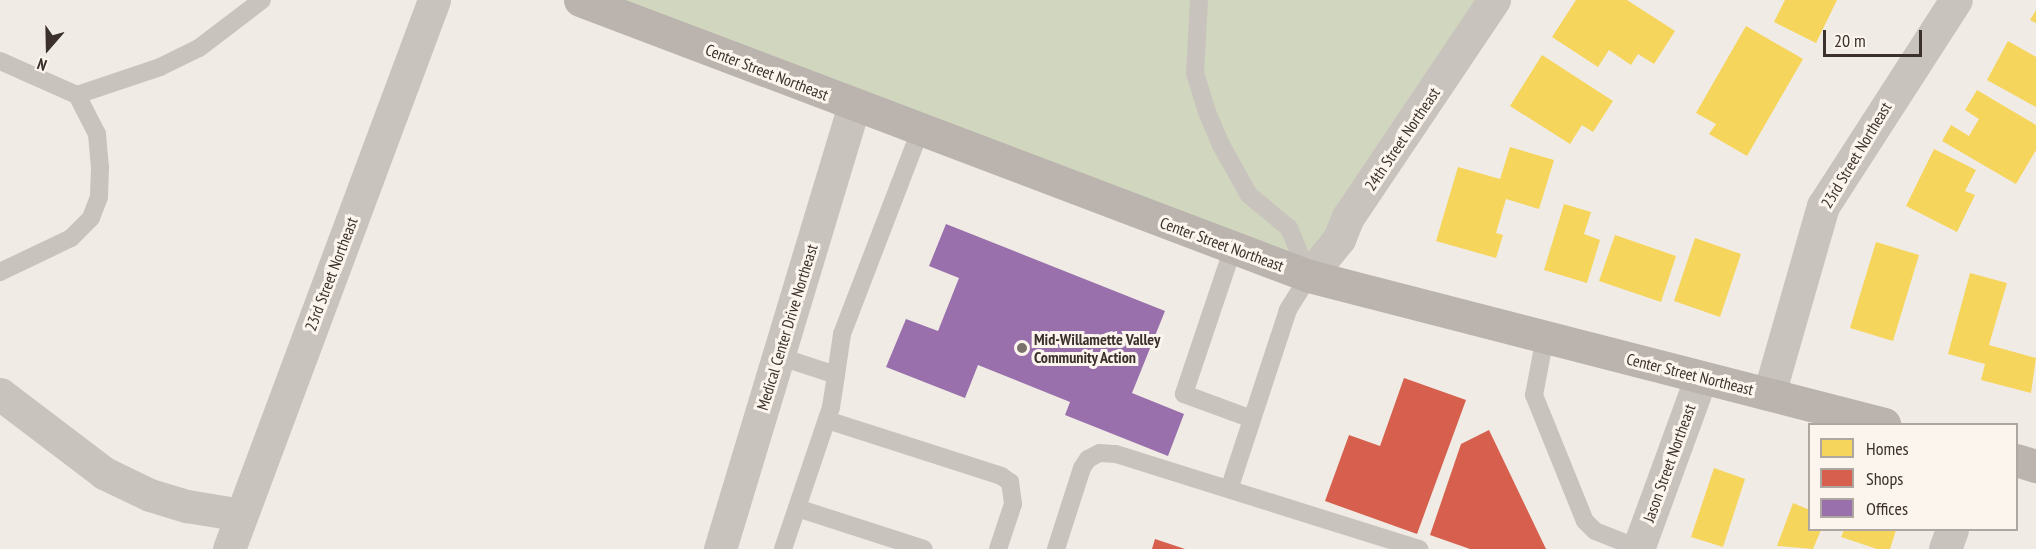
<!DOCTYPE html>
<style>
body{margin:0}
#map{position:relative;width:2036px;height:549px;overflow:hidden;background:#f0ebe5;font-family:"PT Sans Narrow",sans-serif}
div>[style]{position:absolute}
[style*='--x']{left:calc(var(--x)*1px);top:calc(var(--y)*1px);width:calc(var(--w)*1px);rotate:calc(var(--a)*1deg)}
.green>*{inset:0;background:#d1d6bf}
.homes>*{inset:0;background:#f6d55c}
.shops>*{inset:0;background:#d6604d}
.offices>*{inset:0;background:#9970ab}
.service>*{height:18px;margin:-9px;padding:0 9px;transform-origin:9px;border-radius:9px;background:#c9c3be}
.minor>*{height:33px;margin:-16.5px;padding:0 16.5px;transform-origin:16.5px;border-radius:16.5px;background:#c9c3be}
.tertiary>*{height:33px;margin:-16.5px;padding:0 16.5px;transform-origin:16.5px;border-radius:16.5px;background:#c9c3be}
.secondary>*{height:33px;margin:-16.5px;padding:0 16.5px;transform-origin:16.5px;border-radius:16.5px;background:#bab3ae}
.dots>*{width:16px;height:16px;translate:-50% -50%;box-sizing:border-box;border:3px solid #fbf5ee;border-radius:50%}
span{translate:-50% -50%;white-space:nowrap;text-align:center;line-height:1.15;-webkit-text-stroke:6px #fbf5ee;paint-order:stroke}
.street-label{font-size:16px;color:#3b302b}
.poi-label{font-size:16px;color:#3b302b;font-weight:700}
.left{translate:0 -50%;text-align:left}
.legend{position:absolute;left:1808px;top:423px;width:210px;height:108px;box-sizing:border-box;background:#fbf5ee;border:2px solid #aea6a0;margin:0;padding:8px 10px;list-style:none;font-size:18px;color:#3b302b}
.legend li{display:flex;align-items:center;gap:12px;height:30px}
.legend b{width:30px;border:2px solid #aea6a0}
.north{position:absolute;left:18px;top:18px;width:60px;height:60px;-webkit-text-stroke:4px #fbf5ee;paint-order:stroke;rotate:200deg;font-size:16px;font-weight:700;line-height:24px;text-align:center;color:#3b302b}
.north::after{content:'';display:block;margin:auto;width:21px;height:27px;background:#3b302b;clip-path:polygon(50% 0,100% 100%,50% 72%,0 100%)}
.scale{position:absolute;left:1823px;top:30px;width:99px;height:27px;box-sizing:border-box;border:3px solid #3b302b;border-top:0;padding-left:8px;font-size:18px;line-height:21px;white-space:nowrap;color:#3b302b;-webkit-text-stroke:4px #fbf5ee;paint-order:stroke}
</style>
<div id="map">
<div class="green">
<i style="clip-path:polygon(580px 0,1494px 0,1309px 276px)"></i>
</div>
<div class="homes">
<i style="clip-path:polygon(1576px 0,1627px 0,1675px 31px,1654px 64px,1638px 54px,1631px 65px,1609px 50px,1598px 67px,1552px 37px)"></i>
<i style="clip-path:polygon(1785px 0,1837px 0,1816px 43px,1774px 22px)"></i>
<i style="clip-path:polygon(2036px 10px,2036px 23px,2030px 20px)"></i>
<i style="clip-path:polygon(1746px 26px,1803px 59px,1747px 156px,1709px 134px,1716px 124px,1696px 113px)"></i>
<i style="clip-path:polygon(2008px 41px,2036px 57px,2036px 107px,1987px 80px)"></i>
<i style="clip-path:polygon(1542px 55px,1613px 101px,1593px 132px,1582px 125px,1570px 144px,1510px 106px)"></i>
<i style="clip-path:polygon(1977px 90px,2036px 125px,2036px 150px,2016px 184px,1942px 141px,1951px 125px,1969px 136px,1979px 119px,1965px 110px)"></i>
<i style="clip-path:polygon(1510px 147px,1554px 160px,1539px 209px,1506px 199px,1496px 233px,1503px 235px,1496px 258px,1436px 241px,1458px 167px,1500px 179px)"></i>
<i style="clip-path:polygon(1934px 149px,1976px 170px,1965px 191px,1975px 195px,1957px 232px,1906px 206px)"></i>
<i style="clip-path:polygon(1564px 204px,1591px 212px,1584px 234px,1600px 240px,1587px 283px,1544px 270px)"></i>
<i style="clip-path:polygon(1615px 235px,1676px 256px,1661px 302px,1599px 281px)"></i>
<i style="clip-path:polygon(1695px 238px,1741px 254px,1720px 317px,1674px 301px)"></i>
<i style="clip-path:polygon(1876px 242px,1919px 255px,1893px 341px,1850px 328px)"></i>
<i style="clip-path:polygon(1970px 273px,2007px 283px,1989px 345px,2036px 358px,2031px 393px,1981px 380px,1985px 364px,1948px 354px)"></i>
<i style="clip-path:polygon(1714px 468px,1745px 479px,1723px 547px,1691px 537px)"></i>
<i style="clip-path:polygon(1793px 503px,1810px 510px,1810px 530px,1821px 530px,1813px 549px,1777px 546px)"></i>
<i style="clip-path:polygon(1844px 530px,1896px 530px,1890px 549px,1877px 549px,1841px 537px)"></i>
</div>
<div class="shops">
<i style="clip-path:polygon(1404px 378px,1466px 400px,1417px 534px,1325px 501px,1349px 435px,1380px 446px)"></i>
<i style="clip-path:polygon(1489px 430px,1546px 549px,1470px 549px,1430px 535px,1461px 444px)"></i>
<i style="clip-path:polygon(1155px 539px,1185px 549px,1152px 549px)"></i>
</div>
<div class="offices">
<i style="clip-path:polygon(946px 224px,1165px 311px,1132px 393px,1184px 414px,1168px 456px,1065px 415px,1070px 402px,978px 365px,965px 398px,886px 367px,906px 319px,938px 331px,959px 278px,929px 266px)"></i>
</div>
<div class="service">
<i style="--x:1199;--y:0;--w:73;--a:93.1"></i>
<i style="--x:1195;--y:73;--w:41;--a:72.9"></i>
<i style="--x:1207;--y:112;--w:36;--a:67"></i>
<i style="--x:1221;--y:145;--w:57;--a:60.8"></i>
<i style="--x:1249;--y:195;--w:52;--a:39.5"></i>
<i style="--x:1289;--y:228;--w:52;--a:67.4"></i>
<i style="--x:1309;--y:276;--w:40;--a:122"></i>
<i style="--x:1288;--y:310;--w:188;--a:108.2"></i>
<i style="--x:0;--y:61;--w:84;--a:23.8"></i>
<i style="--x:77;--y:95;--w:44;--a:62.9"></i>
<i style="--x:97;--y:134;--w:33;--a:85"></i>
<i style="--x:100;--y:167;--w:30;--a:92"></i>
<i style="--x:99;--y:197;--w:22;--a:111"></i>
<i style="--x:91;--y:218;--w:28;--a:135"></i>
<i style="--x:71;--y:238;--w:79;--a:154.4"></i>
<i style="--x:77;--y:95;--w:88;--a:-18.6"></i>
<i style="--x:160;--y:67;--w:43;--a:-26"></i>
<i style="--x:199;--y:48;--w:79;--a:-37.3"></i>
<i style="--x:1233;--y:248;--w:154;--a:108.6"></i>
<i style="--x:1184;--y:394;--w:72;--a:20.2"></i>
<i style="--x:1545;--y:337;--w:59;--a:100.7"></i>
<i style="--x:1534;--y:395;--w:136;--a:68"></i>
<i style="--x:1585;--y:521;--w:14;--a:45"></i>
<i style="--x:1595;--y:531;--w:46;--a:21.6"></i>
<i style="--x:778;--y:356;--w:61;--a:18.1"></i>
<i style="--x:836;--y:375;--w:41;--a:-81.7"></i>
<i style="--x:842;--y:334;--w:217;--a:-69"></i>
<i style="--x:827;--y:420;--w:183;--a:17.8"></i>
<i style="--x:1001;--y:476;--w:11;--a:34"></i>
<i style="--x:1010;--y:482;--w:22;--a:82"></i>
<i style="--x:1013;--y:504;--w:47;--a:108.4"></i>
<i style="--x:797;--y:508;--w:133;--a:17.9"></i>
<i style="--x:783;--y:549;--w:150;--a:-71.3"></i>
<i style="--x:831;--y:407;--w:32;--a:-81"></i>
<i style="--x:1056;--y:549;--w:85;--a:-72.2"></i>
<i style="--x:1082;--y:468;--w:11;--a:-56"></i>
<i style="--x:1088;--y:459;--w:13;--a:-27"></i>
<i style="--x:1100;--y:453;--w:16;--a:4"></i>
<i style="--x:1116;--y:454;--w:318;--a:17.4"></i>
</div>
<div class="minor">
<i style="--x:0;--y:394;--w:131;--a:37.2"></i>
<i style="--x:104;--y:473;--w:51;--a:25.6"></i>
<i style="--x:150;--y:495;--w:39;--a:17"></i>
<i style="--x:187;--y:506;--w:55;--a:9.5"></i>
<i style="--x:1769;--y:394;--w:196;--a:-74"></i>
<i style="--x:1823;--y:206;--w:245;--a:-57.2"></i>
<i style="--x:720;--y:549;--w:463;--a:-73.2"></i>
<i style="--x:1638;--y:549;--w:183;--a:-69.9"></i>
<i style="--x:1945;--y:549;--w:20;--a:-70"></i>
</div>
<div class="tertiary">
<i style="--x:1309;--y:276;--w:48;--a:-51"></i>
<i style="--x:1339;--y:239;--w:24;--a:-68"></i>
<i style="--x:1348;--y:217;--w:262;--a:-56.1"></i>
<i style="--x:229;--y:549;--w:586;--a:-69.52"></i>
</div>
<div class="secondary">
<i style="--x:580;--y:0;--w:779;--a:20.74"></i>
<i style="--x:1309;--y:276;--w:594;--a:14.43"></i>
<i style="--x:2016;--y:460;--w:21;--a:17"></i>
</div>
<div class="dots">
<i style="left:1022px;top:348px;background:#7a716c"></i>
</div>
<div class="street-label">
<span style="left:767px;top:72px;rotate:21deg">Center Street Northeast</span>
<span style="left:1402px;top:139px;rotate:-56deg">24th Street Northeast</span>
<span style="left:1856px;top:155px;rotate:-59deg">23rd Street Northeast</span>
<span style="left:1222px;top:244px;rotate:20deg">Center Street Northeast</span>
<span style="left:331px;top:274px;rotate:-69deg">23rd Street Northeast</span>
<span style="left:787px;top:327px;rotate:-73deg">Medical Center Drive Northeast</span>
<span style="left:1690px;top:374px;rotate:14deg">Center Street Northeast</span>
<span style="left:1669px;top:463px;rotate:-70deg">Jason Street Northeast</span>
</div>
<div class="poi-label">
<span class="left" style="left:1034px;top:348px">Mid-Willamette Valley<br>Community Action</span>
</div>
<ul class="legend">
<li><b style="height:16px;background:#f6d55c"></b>Homes</li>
<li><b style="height:16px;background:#d6604d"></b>Shops</li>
<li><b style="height:16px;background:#9970ab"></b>Offices</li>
</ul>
<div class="north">N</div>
<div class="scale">20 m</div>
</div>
